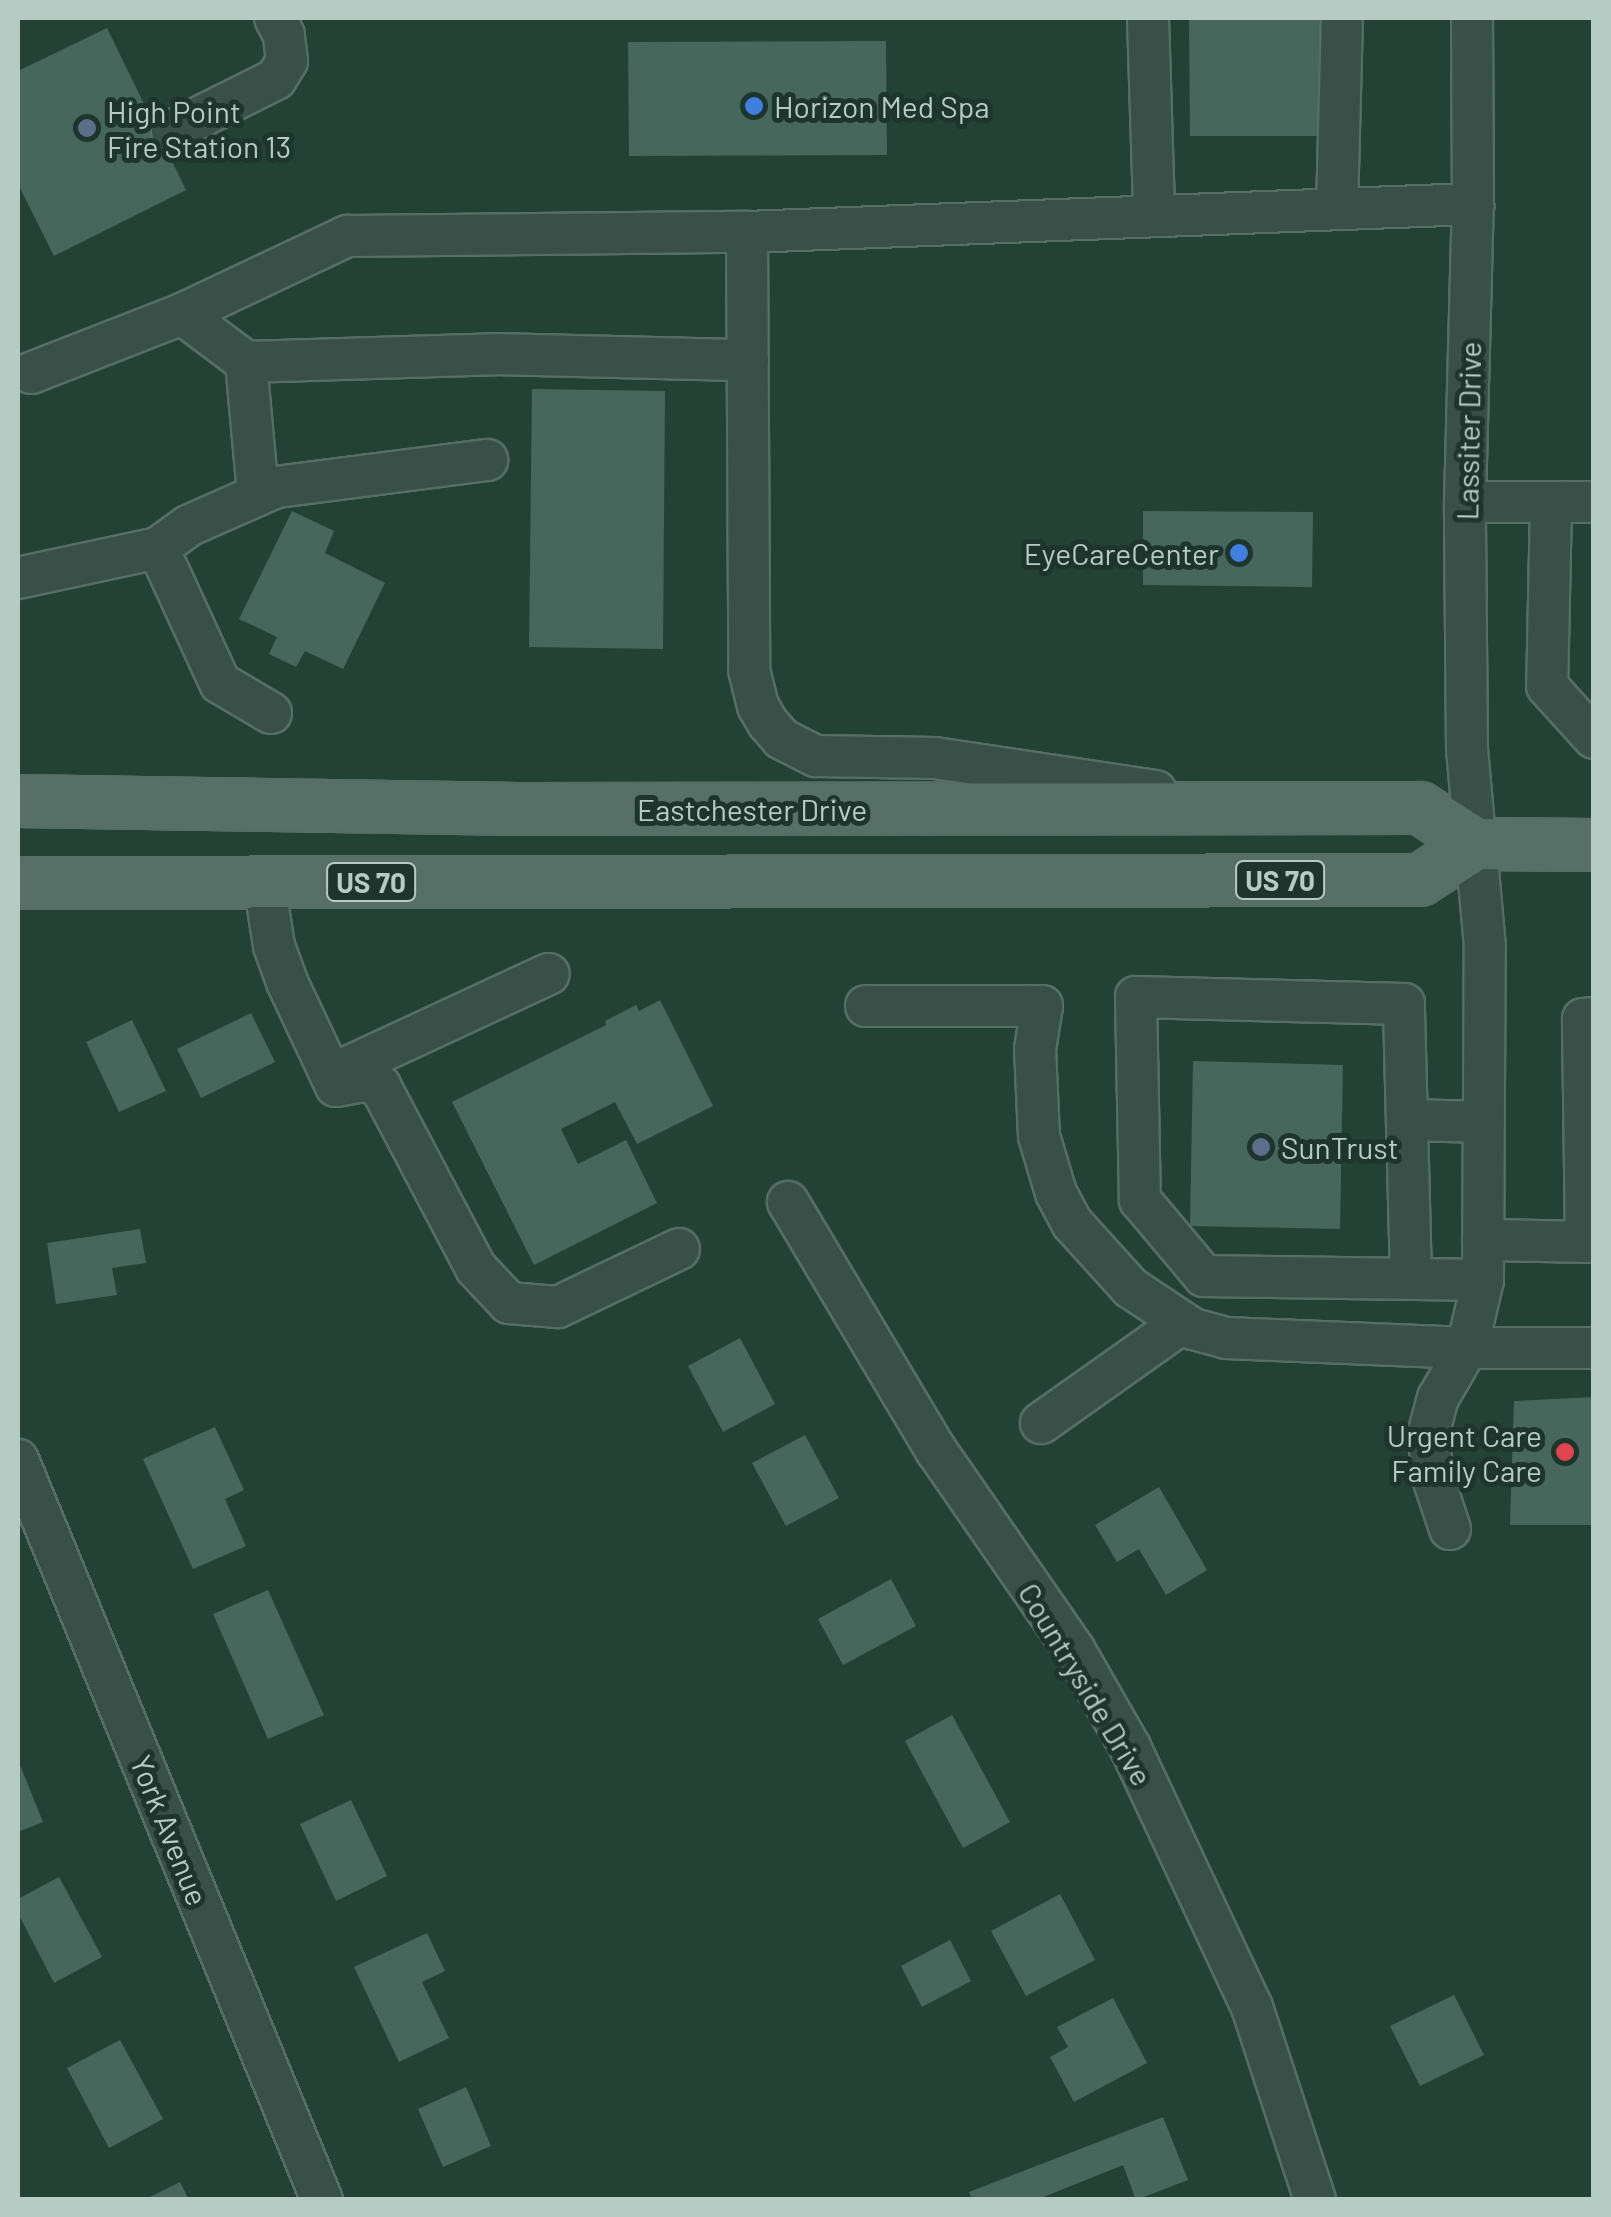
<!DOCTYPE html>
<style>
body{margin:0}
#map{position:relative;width:1611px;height:2217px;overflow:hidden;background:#244136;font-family:Barlow,sans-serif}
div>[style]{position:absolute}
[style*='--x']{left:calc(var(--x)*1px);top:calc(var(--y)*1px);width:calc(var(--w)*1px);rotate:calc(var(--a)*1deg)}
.building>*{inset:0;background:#48675c}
.roads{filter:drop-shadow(2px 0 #566e66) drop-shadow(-2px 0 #566e66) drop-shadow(0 2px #566e66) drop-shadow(0 -2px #566e66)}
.minor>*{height:40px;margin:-20px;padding:0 20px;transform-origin:20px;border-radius:20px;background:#385048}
.major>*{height:50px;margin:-25px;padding:0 25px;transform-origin:25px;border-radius:25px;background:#567067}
.dots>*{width:28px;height:28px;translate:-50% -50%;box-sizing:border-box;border:5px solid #1d352d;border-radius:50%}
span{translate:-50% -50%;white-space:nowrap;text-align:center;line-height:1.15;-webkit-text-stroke:10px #1d352d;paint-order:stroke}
.shield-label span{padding:2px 8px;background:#1d352d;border:2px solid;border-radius:8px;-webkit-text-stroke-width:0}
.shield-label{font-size:28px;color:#b5cbc3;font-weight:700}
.poi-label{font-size:30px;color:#b5cbc3}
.left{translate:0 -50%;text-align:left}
.right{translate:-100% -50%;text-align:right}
.street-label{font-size:30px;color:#b5cbc3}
.frame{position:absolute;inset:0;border:20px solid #b5cbc3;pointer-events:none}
</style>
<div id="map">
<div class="building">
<i style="clip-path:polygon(1189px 18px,1324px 18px,1325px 136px,1190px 136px)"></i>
<i style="clip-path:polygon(107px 28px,186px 190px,54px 256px,18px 184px,18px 71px)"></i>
<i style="clip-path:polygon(886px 41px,887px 155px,629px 156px,628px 42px)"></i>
<i style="clip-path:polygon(532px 389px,665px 391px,663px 649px,529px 647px)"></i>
<i style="clip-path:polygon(292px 511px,334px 531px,325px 553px,385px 583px,343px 669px,305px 651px,296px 667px,269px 654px,277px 637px,239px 619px)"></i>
<i style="clip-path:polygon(1143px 511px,1313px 512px,1312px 587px,1143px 585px)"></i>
<i style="clip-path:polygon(660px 1000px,713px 1106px,637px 1144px,615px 1102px,561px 1129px,578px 1164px,626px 1140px,657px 1203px,534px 1265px,452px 1102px,606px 1025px,605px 1021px,636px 1005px,639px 1011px)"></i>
<i style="clip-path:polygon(251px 1013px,275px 1062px,201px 1098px,177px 1049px)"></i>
<i style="clip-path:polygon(132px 1020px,166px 1091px,119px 1112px,86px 1042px)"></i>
<i style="clip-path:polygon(1193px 1061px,1343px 1065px,1340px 1229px,1190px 1226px)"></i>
<i style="clip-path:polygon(140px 1229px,146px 1263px,112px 1268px,117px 1295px,56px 1304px,47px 1243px)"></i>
<i style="clip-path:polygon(740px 1338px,775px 1404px,723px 1432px,688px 1366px)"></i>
<i style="clip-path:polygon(1594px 1397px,1594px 1525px,1510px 1525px,1514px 1401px)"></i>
<i style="clip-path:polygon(215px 1427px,244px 1490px,225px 1499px,246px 1546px,193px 1569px,143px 1459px)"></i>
<i style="clip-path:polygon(805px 1435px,839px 1498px,786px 1526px,752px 1463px)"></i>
<i style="clip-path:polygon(1159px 1487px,1207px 1570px,1166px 1595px,1139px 1549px,1117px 1562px,1095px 1525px)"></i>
<i style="clip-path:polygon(891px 1579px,916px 1626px,843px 1665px,818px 1619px)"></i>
<i style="clip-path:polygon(268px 1590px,324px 1715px,268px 1739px,213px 1614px)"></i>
<i style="clip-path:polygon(952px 1715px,1010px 1822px,963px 1848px,905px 1741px)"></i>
<i style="clip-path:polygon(18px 1760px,43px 1822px,18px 1832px)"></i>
<i style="clip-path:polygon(351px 1800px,387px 1876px,336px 1901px,300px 1824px)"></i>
<i style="clip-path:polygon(59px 1877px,102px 1957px,54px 1983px,18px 1913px,18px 1899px)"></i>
<i style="clip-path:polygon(1060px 1894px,1095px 1960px,1026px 1996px,991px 1931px)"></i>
<i style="clip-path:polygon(427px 1933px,445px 1971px,422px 1982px,449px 2038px,399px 2062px,354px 1967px)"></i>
<i style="clip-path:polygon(950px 1940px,971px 1981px,922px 2007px,901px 1966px)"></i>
<i style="clip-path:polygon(1454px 1995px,1484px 2055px,1420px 2086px,1390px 2026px)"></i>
<i style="clip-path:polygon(1113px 1998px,1147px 2063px,1074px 2102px,1050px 2057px,1068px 2047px,1057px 2027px)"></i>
<i style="clip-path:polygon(120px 2040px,163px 2119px,109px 2148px,67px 2068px)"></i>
<i style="clip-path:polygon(466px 2087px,491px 2146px,443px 2167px,418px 2109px)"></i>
<i style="clip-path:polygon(1163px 2117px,1188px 2180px,1136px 2200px,1123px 2165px,1036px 2200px,972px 2200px,969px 2192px)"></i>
<i style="clip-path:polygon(180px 2182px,189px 2200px,144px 2200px)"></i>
</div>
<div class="roads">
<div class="minor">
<i style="--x:1148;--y:18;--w:196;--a:88.2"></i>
<i style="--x:172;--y:131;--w:116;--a:-26.6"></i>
<i style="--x:276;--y:79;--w:21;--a:-59"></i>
<i style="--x:287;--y:61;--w:26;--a:-97"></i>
<i style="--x:284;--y:35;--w:19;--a:-118"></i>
<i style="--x:1337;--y:209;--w:191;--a:-88.5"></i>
<i style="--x:747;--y:232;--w:727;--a:-2.21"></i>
<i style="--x:182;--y:314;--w:80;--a:36.9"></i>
<i style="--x:246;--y:362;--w:249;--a:-1.8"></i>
<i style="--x:495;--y:354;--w:253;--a:1.4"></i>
<i style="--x:246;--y:362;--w:133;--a:84.8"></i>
<i style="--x:31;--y:373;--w:162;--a:-21.3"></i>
<i style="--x:182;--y:314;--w:183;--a:-25.3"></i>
<i style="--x:347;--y:236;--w:400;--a:-0.6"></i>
<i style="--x:747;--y:232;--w:438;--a:89.7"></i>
<i style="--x:749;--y:670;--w:37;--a:76"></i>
<i style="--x:758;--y:706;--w:20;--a:60"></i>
<i style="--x:768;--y:723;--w:21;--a:49"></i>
<i style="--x:782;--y:739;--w:38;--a:27"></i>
<i style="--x:816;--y:756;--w:119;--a:1"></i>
<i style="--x:935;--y:758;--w:223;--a:8.5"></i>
<i style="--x:1465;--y:502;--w:129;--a:0"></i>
<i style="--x:1551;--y:502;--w:184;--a:91.2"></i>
<i style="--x:1547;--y:686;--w:70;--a:47.9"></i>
<i style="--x:18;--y:578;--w:143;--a:-12.1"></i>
<i style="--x:271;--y:713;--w:59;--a:-149.5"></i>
<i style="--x:220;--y:683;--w:149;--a:-114.7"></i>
<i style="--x:158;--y:548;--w:37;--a:-36"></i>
<i style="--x:188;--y:526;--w:96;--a:-23.9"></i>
<i style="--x:276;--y:487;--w:213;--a:-7.3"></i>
<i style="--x:264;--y:882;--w:65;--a:81.1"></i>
<i style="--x:274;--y:946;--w:38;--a:70"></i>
<i style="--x:287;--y:982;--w:115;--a:64.8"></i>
<i style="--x:336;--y:1086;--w:28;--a:-10"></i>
<i style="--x:364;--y:1081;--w:17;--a:17"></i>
<i style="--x:380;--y:1086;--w:206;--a:62.2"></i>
<i style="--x:476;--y:1268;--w:48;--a:46.7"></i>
<i style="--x:509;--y:1303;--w:49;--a:4.7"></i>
<i style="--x:558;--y:1307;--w:134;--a:-25.6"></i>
<i style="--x:866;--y:1006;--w:176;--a:0"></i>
<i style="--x:1042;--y:1006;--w:44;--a:99.2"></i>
<i style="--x:1035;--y:1049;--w:87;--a:87.4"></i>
<i style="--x:1039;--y:1136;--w:59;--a:73.4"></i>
<i style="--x:1056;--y:1193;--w:34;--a:62"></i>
<i style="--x:1072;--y:1223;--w:88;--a:47.8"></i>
<i style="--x:1131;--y:1288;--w:74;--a:33.5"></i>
<i style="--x:1193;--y:1329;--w:34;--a:15"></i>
<i style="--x:1226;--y:1338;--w:241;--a:2.4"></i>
<i style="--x:1467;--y:1348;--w:127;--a:0"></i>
<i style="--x:331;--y:1075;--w:240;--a:-24.9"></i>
<i style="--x:1407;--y:1120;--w:77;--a:1.5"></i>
<i style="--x:788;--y:1202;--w:289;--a:59.2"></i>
<i style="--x:936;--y:1450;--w:244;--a:55.3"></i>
<i style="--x:1075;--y:1651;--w:111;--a:60.2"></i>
<i style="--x:1130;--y:1747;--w:287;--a:64.9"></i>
<i style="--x:1252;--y:2007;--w:203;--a:71.9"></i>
<i style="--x:1483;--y:1240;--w:103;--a:1.1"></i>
<i style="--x:1586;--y:1242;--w:223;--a:-90.8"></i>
<i style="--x:1583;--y:1019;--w:11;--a:-5"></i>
<i style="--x:1411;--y:1278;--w:274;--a:-91.5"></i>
<i style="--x:1404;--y:1004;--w:268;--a:-178.5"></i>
<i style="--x:1136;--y:997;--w:203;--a:88.9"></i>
<i style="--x:1140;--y:1200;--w:99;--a:49.9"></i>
<i style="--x:1204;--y:1276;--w:279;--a:0.8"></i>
<i style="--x:1041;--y:1423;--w:173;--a:-35.3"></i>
<i style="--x:18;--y:1460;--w:800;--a:67.67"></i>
<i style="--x:1450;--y:1529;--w:51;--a:-108.4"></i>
<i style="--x:1434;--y:1481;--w:46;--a:-97.4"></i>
<i style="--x:1428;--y:1435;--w:38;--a:-75"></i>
<i style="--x:1438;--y:1398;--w:58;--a:-59.9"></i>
<i style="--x:1467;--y:1348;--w:70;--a:-76.8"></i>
<i style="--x:1483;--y:1280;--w:333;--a:-89.7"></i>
<i style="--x:1485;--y:947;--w:197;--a:-95.2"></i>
<i style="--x:1467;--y:751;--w:249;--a:-90.5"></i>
<i style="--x:1465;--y:502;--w:298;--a:-88.5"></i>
<i style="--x:1473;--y:204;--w:186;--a:-90.3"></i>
</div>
<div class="major">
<i style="--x:18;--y:801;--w:500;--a:0.92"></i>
<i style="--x:518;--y:809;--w:902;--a:-0.06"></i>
<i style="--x:1420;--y:808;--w:67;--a:32.7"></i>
<i style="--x:18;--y:883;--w:1402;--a:-0.12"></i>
<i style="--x:1420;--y:880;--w:67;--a:-32.7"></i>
<i style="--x:1476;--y:844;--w:118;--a:0.5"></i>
</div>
</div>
<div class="dots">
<i style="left:754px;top:106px;background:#3f7fe0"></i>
<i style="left:87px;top:128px;background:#5c6f8a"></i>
<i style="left:1239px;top:553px;background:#3f7fe0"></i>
<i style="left:1261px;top:1147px;background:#5c6f8a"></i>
<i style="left:1565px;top:1452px;background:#e0444e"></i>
</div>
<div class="shield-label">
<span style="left:1280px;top:880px">US 70</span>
<span style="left:371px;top:882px">US 70</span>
</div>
<div class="poi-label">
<span class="left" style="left:774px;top:106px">Horizon Med Spa</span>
<span class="left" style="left:107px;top:128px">High Point<br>Fire Station 13</span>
<span class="right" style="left:1219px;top:553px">EyeCareCenter</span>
<span class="left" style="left:1281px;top:1147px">SunTrust</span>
<span class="right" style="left:1542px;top:1452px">Urgent Care<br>Family Care</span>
</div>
<div class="street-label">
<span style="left:1468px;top:431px;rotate:-89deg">Lassiter Drive</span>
<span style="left:752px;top:809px">Eastchester Drive</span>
<span style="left:1086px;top:1684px;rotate:59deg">Countryside Drive</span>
<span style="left:170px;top:1830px;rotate:68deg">York Avenue</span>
</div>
<div class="frame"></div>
</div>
